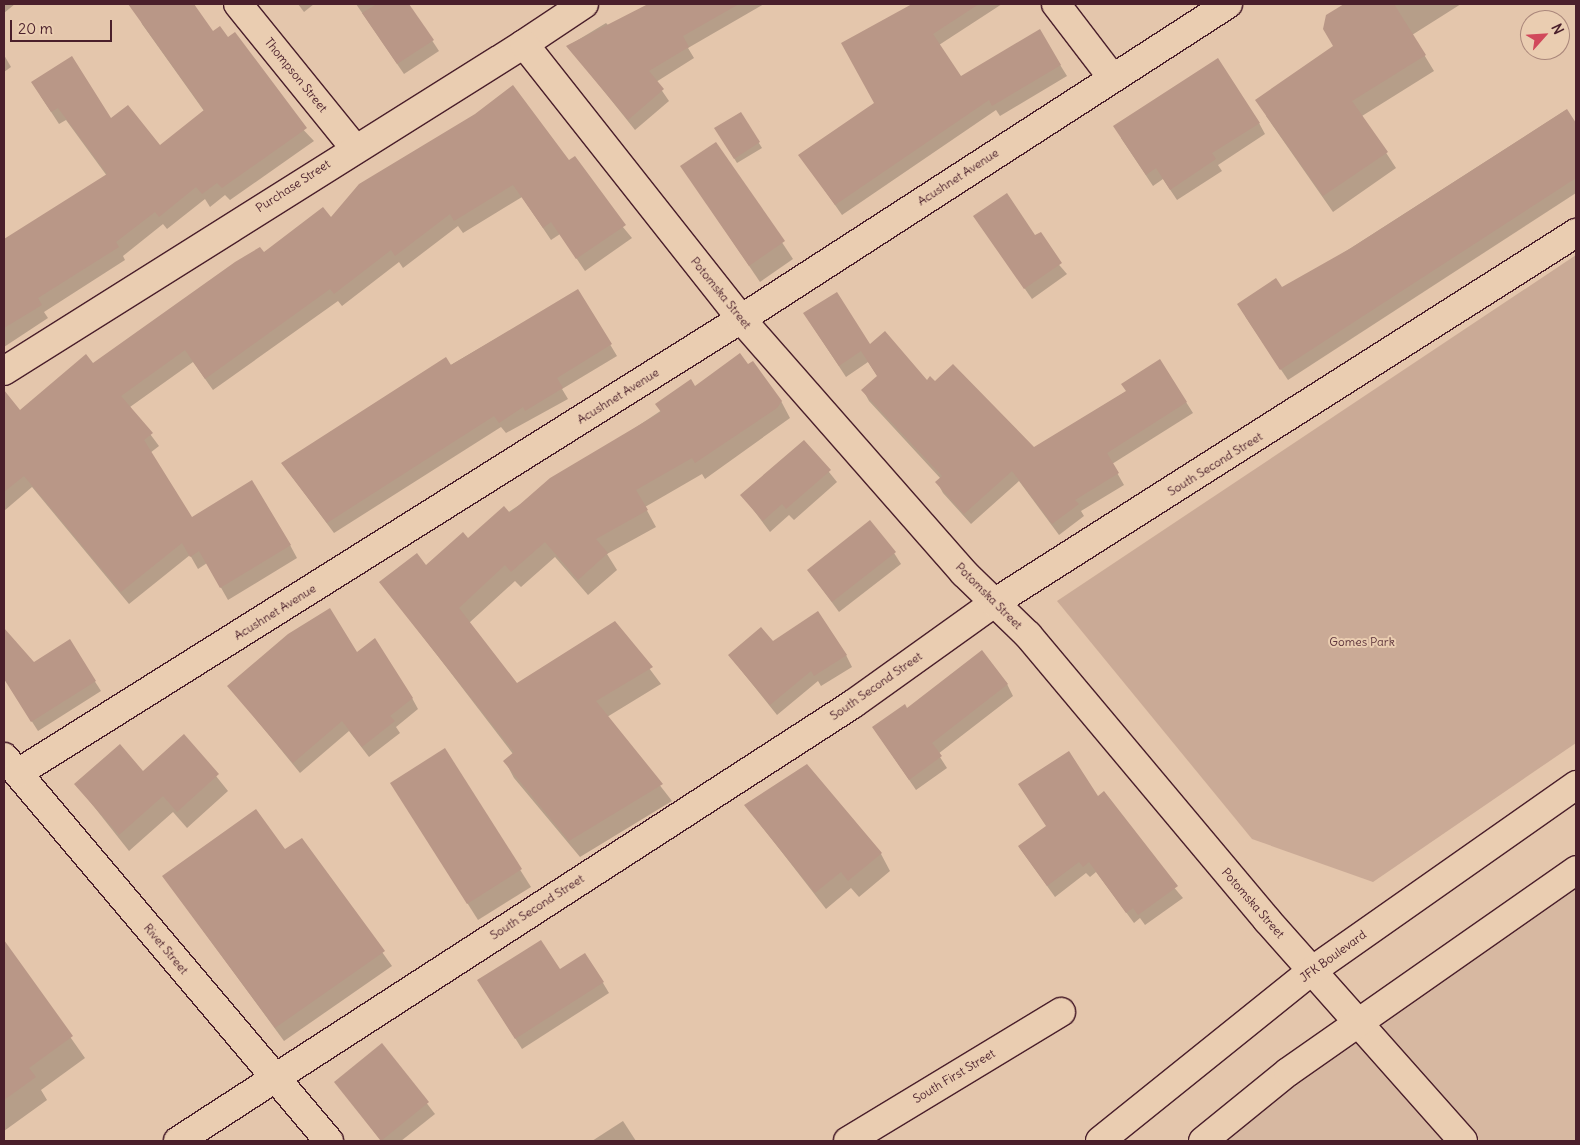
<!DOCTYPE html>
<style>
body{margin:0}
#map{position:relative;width:1580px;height:1145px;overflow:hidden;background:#e4c6ac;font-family:Delius,sans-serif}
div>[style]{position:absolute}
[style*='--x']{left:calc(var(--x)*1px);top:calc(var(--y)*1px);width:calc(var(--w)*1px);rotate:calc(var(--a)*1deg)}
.built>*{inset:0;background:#d7b8a1}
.green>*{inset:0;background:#caaa96}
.shadow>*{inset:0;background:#0003}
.building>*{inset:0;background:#b99787}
.roads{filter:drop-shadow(1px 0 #4a1f2b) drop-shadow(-1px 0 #4a1f2b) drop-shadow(0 1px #4a1f2b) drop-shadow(0 -1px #4a1f2b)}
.minor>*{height:28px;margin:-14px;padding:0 14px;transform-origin:14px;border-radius:14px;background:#eacdb1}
.tertiary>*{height:28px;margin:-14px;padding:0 14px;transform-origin:14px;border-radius:14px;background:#eacdb1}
.primary>*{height:28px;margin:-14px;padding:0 14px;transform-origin:14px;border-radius:14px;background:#eacdb1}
span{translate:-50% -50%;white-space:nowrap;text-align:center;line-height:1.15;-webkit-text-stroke:4px #eacdb1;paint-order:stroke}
.street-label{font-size:12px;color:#4a1f2b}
.park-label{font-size:12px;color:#5d343b}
.frame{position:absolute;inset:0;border:5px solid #4a1f2b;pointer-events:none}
.north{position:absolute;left:1520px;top:10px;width:50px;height:50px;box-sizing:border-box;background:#eacdb1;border:1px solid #aa877b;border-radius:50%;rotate:64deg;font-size:14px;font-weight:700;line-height:20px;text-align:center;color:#4a1f2b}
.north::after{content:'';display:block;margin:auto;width:18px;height:22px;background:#d1495b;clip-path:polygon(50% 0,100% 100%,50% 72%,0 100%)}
.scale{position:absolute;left:10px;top:20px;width:102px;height:22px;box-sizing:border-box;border:2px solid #4a1f2b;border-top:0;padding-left:6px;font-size:15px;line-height:18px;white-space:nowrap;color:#4a1f2b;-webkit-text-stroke:4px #eacdb1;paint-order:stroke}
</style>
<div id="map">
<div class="built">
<i style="clip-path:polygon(1576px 870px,1576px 1141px,1203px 1141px)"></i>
</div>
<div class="green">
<i style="clip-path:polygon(1576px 255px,1576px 743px,1373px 882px,1252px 839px,1057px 601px)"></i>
</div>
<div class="shadow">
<i style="clip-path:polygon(4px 4px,15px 4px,4px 13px)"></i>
<i style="clip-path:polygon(135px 4px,193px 4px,212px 33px,314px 141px,230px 200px,225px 195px,210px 207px,205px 199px,167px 229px,163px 224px,123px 256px,125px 260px,44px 312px,48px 318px,4px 347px,4px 240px,107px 176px,66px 120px,59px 124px,40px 95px,111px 120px,159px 147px,204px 111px,142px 24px)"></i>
<i style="clip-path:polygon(298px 4px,314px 4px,304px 12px)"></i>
<i style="clip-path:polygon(356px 4px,408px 4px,439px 51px,404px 74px)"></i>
<i style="clip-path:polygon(652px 4px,764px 4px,688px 48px,694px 58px,656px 82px,669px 101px,635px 130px,568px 46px,606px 23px,611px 28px)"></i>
<i style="clip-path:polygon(915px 4px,1002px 4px,939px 45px,961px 77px,1039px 31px,1067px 76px,1000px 116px,996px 110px,842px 215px,800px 155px,876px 103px,843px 44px)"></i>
<i style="clip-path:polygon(1346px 4px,1461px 4px,1412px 35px,1434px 71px,1362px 116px,1396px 168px,1333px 212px,1266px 116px,1334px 46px,1327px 16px)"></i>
<i style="clip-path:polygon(4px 55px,11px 67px,4px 72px)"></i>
<i style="clip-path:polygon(1566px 110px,1576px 125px,1576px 193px,1288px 380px,1245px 316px)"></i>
<i style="clip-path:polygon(740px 113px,762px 148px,737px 163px,716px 129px)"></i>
<i style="clip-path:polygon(1259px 123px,1265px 134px,1218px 165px,1222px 171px,1177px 200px,1163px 179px,1153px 186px,1121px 138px)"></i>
<i style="clip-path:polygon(716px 143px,793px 259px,760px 282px,682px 167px)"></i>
<i style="clip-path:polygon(569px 162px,632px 238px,585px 271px,560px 234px,551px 240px,522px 197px,463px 233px,458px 226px,403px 268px,399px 262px,342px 306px,338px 301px,213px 390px,193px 362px,130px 407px,159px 446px,150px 453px,191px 519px,290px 545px,297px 558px,228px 600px,207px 563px,198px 569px,190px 555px,129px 604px,32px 487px,4px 511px,4px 405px,11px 400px,20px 411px,264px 254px,331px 219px)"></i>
<i style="clip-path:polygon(975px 217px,1035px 237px,1067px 274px,1032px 299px)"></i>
<i style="clip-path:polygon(578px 291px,617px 356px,562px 389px,568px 399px,506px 433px,501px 427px,334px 533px,282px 463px)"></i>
<i style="clip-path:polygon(811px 324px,870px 346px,1033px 449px,1127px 391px,1160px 361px,1193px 413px,1112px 464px,1124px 485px,1081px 511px,1084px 516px,1059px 535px,1019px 481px,971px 524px,943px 493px,937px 482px,941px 479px,869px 401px,863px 390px,878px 377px,868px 362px,846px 377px)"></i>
<i style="clip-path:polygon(695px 388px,781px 401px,790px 418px,705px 479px,702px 474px,645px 507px,656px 527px,607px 554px,617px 570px,588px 595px,555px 557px,521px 587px,515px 581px,469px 623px,517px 684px,615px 623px,661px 684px,607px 717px,672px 801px,580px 857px,514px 778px,505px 761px,513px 754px,381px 582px,426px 567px)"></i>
<i style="clip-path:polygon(804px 441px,837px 482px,794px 520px,789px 515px,770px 532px,742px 495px)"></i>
<i style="clip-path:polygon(894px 553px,901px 564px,839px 612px,808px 570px)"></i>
<i style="clip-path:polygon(4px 630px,34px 664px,69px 641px,101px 691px,38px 731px,4px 678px)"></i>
<i style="clip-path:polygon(772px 643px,846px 655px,852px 667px,821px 686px,818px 681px,777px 715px,729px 655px)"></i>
<i style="clip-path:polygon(356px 654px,412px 698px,418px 709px,396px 727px,400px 733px,369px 757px,349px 731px,300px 773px,229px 686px)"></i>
<i style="clip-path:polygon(1007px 684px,1013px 696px,938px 754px,947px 768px,916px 790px,873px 727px,907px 710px)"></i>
<i style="clip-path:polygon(184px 736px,228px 791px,187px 828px,173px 812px,129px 851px,76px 784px,143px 773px)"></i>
<i style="clip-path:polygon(444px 750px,531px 887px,478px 920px,402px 800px)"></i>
<i style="clip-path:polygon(1098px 798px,1183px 898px,1145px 925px,1140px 918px,1134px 923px,1096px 872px,1090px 877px,1086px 873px,1055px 897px,1019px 847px)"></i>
<i style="clip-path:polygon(746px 806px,881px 854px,890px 871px,859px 897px,851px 888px,826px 909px)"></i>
<i style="clip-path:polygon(302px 840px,392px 966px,284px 1041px,164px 877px,285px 851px)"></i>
<i style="clip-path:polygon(4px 943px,85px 1058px,41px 1090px,47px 1100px,4px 1131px)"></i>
<i style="clip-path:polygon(559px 971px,603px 983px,609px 993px,522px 1049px,485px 991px)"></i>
<i style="clip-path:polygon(382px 1045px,435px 1114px,401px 1141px,381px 1141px,336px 1082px)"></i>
<i style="clip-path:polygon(623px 1121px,636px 1141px,592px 1141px)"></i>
</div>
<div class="building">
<i style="clip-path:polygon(128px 4px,194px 4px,213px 31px,220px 26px,228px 37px,235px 32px,307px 128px,222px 188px,217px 183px,202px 194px,196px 187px,159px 217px,155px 212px,116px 242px,119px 247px,38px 298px,42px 305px,4px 328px,4px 239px,107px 174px,58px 108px,51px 112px,31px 82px,72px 56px,111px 118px,128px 105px,160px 145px,204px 110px)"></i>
<i style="clip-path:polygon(377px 4px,409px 4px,434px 40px,397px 64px,362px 13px)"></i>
<i style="clip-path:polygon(648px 4px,739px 4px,683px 36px,689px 47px,649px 71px,664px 89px,628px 120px,566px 46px)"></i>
<i style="clip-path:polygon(912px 4px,979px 4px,933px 34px,961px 76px,1040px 29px,1061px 65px,992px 106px,989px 100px,835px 205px,798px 155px,874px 103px,841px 43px)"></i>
<i style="clip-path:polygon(1344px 4px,1394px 4px,1426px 55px,1352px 101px,1388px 152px,1323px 196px,1255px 100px,1333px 46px,1323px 29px,1326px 15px)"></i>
<i style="clip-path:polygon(1218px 58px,1260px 123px,1212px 153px,1216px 159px,1170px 190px,1156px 168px,1146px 175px,1113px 126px)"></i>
<i style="clip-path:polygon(513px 85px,569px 160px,575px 156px,626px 225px,576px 259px,551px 222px,543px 228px,513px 185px,454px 221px,450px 214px,395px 256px,391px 250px,334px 294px,330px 289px,205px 379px,185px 350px,121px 396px,153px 433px,144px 440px,192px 517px,252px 480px,291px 545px,220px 588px,199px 551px,190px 557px,182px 543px,121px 592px,24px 476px,4px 492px,4px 390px,20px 410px,86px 354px,93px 363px,235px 262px,260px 247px,264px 252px,323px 207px,331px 217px,359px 184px,475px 114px)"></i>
<i style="clip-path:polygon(1567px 109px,1576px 123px,1576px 178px,1280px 370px,1237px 304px,1276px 278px,1282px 287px,1351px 248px)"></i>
<i style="clip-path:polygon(741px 112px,760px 142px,734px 159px,714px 128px)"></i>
<i style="clip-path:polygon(716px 142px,785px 241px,749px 266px,680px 166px)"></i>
<i style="clip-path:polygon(1007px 193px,1035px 235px,1041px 232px,1062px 263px,1024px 289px,973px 216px)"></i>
<i style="clip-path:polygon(578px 289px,612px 344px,557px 378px,563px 388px,525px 411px,523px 407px,499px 423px,494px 416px,327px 523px,281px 463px,446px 357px,451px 365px)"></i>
<i style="clip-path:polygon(837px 292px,870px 344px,885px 331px,927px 380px,930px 376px,935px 381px,953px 364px,1034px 447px,1126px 391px,1121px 384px,1160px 359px,1187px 402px,1107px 453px,1119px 473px,1075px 500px,1079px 504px,1052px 524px,1012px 471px,964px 514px,935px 482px,942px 476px,861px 390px,877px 376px,861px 351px,839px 366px,803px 313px)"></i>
<i style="clip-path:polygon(740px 353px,748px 364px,753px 361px,782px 401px,777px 408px,695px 463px,692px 458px,636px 490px,648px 510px,596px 539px,608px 553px,578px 580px,545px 542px,511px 572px,505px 565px,459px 608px,517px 683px,615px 621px,653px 667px,596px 701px,663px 784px,569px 841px,503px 761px,514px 752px,379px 582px,417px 553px,426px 565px,463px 532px,468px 538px,504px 506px,510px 513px,550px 478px,661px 412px,655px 404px,691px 379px,695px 386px)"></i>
<i style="clip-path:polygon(804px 440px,831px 470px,786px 509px,782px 504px,763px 521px,740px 495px)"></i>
<i style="clip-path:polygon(870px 520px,896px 552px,832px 602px,807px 570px)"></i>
<i style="clip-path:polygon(330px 608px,357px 652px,375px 638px,413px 698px,390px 716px,395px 721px,362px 747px,342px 721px,293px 763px,227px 686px,288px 634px)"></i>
<i style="clip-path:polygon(818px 611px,847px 655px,814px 676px,811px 671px,770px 705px,728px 655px,761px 627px,773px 641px)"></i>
<i style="clip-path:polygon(4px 628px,34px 662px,70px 639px,96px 681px,31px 722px,4px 679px)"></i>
<i style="clip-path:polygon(982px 650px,1008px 684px,932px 743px,942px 756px,909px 780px,872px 727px,905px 704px,907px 708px)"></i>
<i style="clip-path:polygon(184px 734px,219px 774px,177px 812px,163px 796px,119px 835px,74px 784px,120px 744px,143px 771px)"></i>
<i style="clip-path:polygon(445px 748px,522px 869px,467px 904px,390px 783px)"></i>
<i style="clip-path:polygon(1069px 751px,1098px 796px,1104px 791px,1178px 886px,1138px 915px,1133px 908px,1126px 913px,1089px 862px,1083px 867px,1079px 862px,1047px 886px,1018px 846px,1046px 826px,1018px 784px)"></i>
<i style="clip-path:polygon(807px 764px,882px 853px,848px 881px,841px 872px,815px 893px,744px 805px)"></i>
<i style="clip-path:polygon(256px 809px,285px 849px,302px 838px,385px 951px,275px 1028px,162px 876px)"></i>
<i style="clip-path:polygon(4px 940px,73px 1036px,29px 1068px,36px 1077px,4px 1100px)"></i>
<i style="clip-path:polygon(541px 940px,560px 969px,585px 953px,604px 982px,515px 1039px,477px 980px)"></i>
<i style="clip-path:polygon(382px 1043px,429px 1102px,381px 1141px,334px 1082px)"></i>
</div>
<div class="roads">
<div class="minor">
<i style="--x:1056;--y:4;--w:91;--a:52.6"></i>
<i style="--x:524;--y:44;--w:72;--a:-33.7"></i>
<i style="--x:848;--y:1141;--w:249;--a:-31.2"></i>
</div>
<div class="tertiary">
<i style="--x:238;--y:4;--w:184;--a:51"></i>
<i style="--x:4;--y:371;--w:614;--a:-32.16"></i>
<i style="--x:524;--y:44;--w:350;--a:51.7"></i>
<i style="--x:741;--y:319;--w:338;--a:48.7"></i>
<i style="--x:964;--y:573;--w:89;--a:44.1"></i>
<i style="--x:1028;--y:635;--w:372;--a:50"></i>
<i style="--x:1267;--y:920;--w:295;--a:48.4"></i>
<i style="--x:4;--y:757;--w:503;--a:49.76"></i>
<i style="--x:18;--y:773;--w:854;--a:-32.13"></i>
<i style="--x:741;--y:319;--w:580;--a:-32.9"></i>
<i style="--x:178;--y:1141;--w:804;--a:-32.92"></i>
<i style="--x:853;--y:704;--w:173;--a:-35.6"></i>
<i style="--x:994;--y:603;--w:690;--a:-32.45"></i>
</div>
<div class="primary">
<i style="--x:1100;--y:1141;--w:273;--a:-38.8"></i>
<i style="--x:1313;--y:970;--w:322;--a:-35.1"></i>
<i style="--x:1203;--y:1141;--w:109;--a:-39.1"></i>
<i style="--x:1288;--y:1072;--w:352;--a:-35"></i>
</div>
</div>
<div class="street-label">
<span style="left:296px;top:75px;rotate:51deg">Thompson Street</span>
<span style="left:958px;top:177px;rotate:-33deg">Acushnet Avenue</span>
<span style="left:293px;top:186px;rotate:-33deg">Purchase Street</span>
<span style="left:721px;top:293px;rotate:51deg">Potomska Street</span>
<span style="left:618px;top:396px;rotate:-32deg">Acushnet Avenue</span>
<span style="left:1215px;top:464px;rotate:-32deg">South Second Street</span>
<span style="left:989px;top:596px;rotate:45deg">Potomska Street</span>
<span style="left:275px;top:612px;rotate:-32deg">Acushnet Avenue</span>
<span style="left:876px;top:686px;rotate:-35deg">South Second Street</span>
<span style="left:1253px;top:903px;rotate:49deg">Potomska Street</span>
<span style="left:537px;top:907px;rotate:-33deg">South Second Street</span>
<span style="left:166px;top:949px;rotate:50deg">Rivet Street</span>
<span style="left:1333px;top:956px;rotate:-36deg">JFK Boulevard</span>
<span style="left:954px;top:1076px;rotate:-31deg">South First Street</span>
</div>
<div class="park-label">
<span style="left:1362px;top:642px">Gomes Park</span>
</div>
<div class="frame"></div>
<div class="north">N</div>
<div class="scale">20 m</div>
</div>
